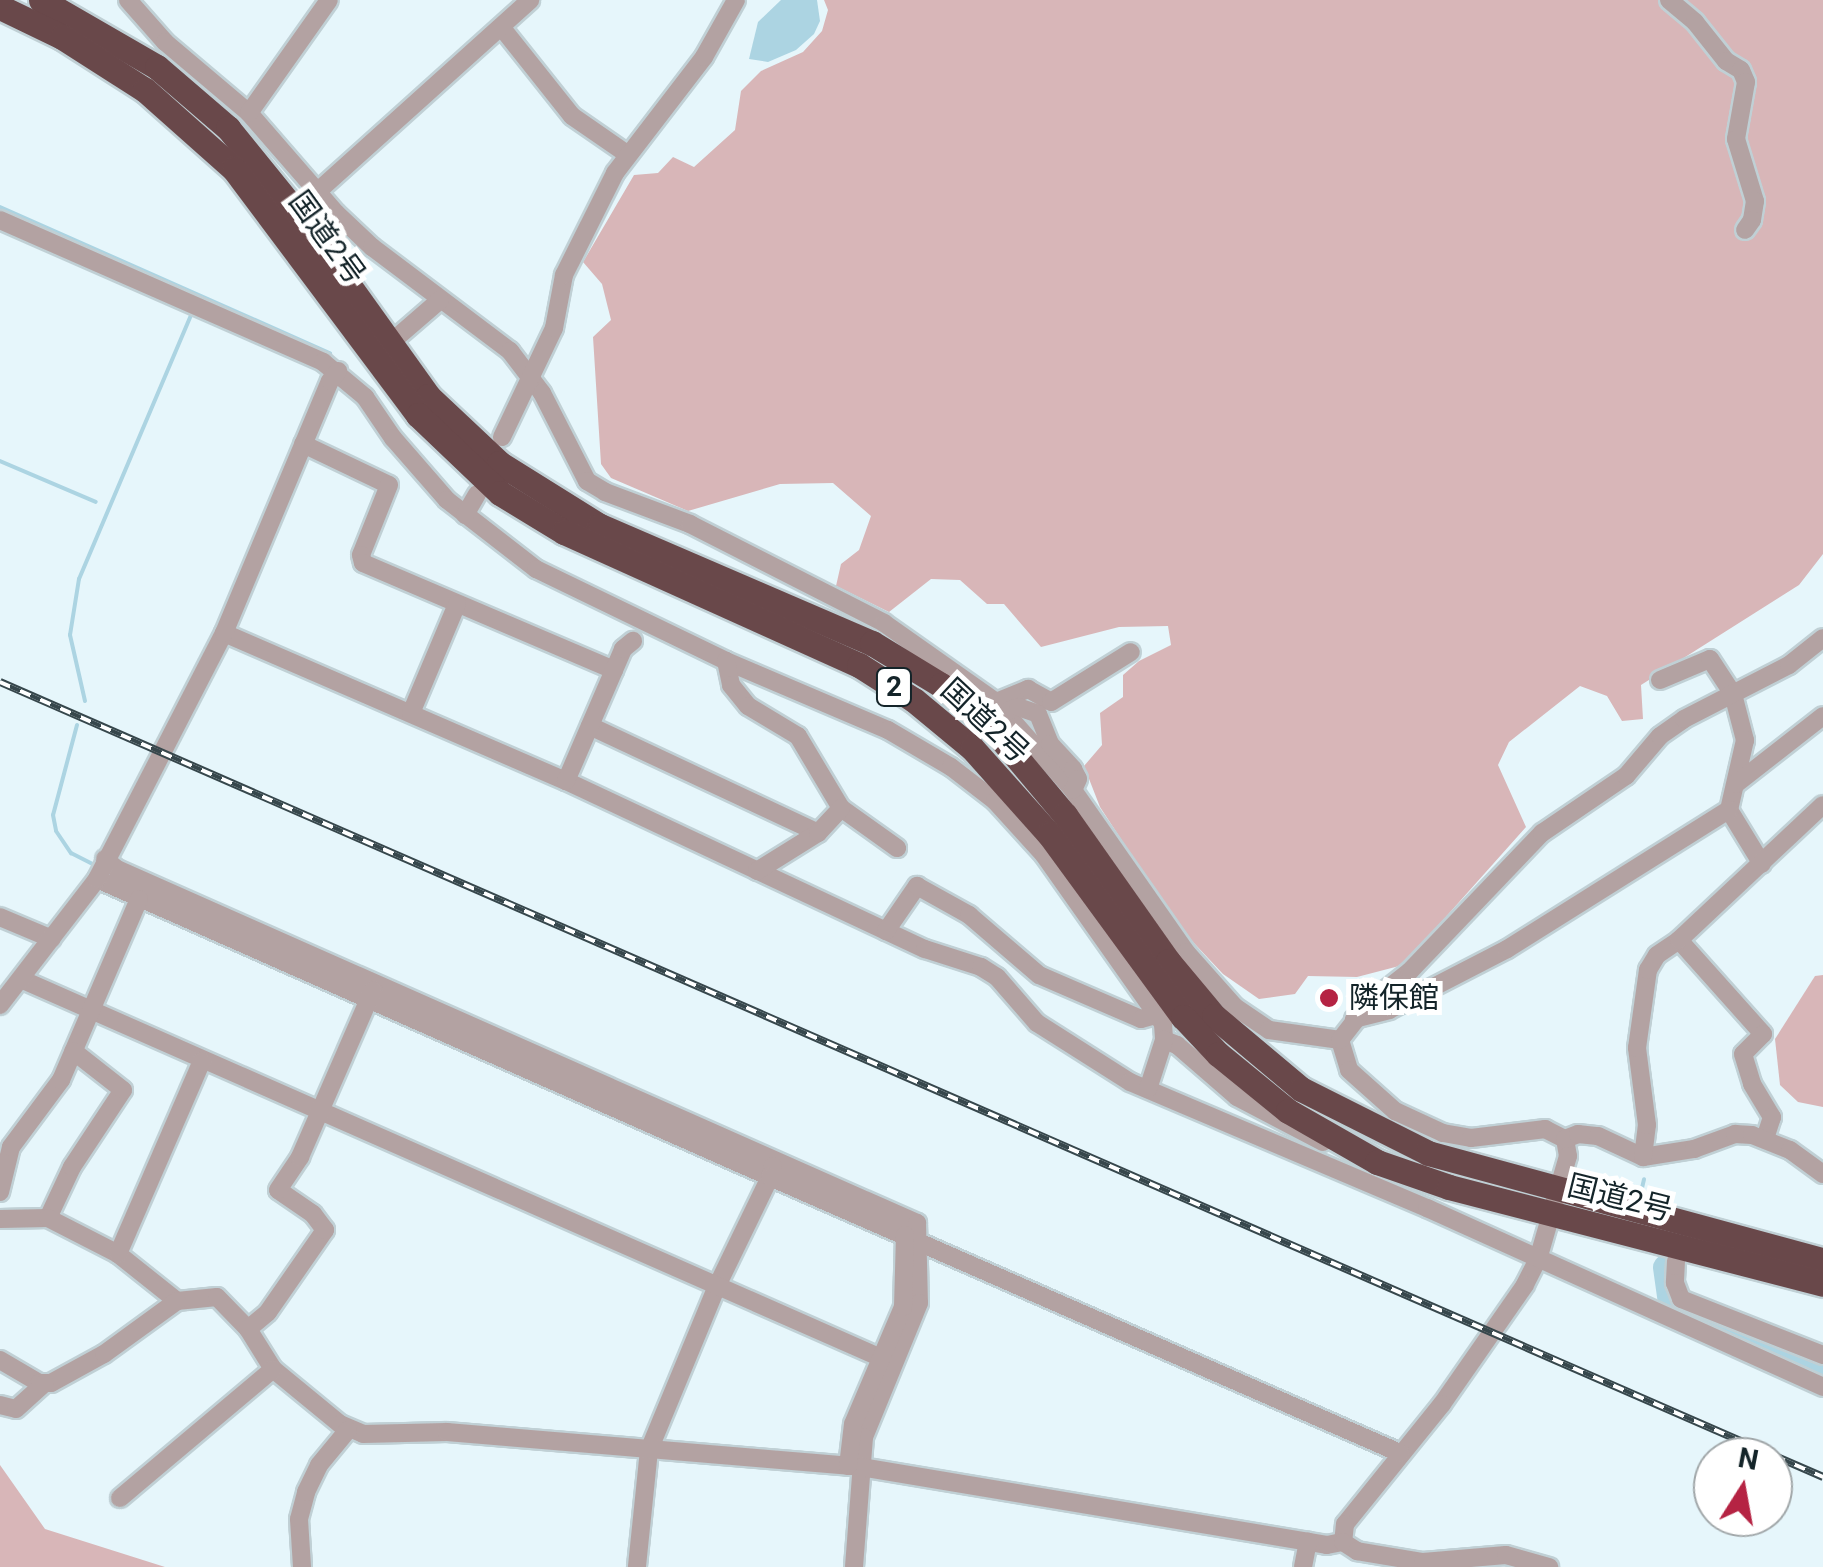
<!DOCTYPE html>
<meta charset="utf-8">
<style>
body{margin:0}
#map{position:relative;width:1823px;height:1567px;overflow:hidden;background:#e6f6fb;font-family:Roboto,"Noto Sans JP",sans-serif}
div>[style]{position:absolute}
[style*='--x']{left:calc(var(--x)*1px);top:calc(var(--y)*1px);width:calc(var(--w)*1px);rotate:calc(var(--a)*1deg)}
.green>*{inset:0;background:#d8b6b8}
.water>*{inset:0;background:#acd4e2}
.stream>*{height:4px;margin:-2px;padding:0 2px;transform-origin:2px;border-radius:2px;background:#acd4e2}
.river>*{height:25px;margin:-12.5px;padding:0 12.5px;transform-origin:12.5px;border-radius:12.5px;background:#acd4e2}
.roads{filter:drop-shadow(2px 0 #c0d0d5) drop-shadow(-2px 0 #c0d0d5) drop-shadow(0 2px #c0d0d5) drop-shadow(0 -2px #c0d0d5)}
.minor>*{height:18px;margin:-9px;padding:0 9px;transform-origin:9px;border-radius:9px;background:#b3a2a2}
.highway>*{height:25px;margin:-12.5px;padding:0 12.5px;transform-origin:12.5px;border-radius:12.5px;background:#69484a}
.rail>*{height:8px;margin-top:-4px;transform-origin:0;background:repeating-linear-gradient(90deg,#fff 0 11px,#37474c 0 22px);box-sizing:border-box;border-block:2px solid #37474c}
.dots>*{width:28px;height:28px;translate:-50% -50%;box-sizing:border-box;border:5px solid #fff;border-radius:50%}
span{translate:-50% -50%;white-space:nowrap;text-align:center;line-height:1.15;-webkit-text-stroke:10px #fff;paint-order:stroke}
.shield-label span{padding:2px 8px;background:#fff;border:2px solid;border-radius:8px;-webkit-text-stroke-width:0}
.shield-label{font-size:28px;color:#142429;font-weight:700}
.street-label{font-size:30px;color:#142429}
.poi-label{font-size:30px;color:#142429}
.left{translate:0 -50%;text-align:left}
.north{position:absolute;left:1693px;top:1437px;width:100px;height:100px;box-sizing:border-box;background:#fff;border:2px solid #a1a7a9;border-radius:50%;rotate:11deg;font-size:28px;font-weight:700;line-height:40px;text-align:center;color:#142429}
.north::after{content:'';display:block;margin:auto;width:35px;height:45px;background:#b52343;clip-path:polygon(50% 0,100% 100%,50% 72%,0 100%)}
</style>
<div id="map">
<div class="green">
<i style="clip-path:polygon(824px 0,1823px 0,1823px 554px,1799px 585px,1641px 685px,1643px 719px,1622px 721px,1607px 696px,1580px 686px,1509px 742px,1498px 765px,1526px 827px,1403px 965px,1357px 977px,1308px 976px,1295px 994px,1259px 999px,1223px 974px,1177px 925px,1100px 807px,1084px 766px,1102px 745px,1100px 713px,1123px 697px,1123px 675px,1139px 661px,1171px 645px,1168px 626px,1119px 627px,1041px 647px,1004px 604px,987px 604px,960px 580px,931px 579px,889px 612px,836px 586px,841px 564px,859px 550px,871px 516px,833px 483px,780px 484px,688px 511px,611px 478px,601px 464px,593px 337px,611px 320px,602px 284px,583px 262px,634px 175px,658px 173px,673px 157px,694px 167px,735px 130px,741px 91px,761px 71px,803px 52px,822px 31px,828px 10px)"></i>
<i style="clip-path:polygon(1823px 975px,1823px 1107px,1798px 1102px,1780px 1085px,1775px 1039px,1815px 976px)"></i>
<i style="clip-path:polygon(0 1465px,45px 1529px,165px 1567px,0 1567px)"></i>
</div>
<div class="water">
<i style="clip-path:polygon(781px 0,817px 0,820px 21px,814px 34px,796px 50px,768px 62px,749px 59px,758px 22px)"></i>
</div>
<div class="stream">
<i style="--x:0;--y:207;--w:361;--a:23.9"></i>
<i style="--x:0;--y:461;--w:104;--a:23.1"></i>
<i style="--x:85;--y:701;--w:68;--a:-102.8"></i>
<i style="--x:70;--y:635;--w:57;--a:-80.9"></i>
<i style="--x:79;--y:579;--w:289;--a:-67"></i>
<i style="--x:77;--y:725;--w:93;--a:104.9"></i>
<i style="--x:53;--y:815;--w:16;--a:79"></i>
<i style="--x:56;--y:831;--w:27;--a:56"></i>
<i style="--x:71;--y:853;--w:27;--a:27"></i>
<i style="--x:1646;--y:1040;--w:26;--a:86"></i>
<i style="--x:1642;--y:1188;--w:9;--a:-77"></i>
</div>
<div class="river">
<i style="--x:1665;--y:1267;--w:35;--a:82"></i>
<i style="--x:1670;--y:1302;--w:167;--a:23.6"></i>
</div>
<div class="roads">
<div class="minor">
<i style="--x:128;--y:0;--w:56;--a:48.6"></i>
<i style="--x:165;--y:42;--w:110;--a:40.2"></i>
<i style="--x:249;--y:113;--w:133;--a:49"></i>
<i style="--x:336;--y:213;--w:50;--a:43.4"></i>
<i style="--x:372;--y:247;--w:173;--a:37"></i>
<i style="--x:510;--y:351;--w:53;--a:52.7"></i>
<i style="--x:542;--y:393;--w:99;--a:62.9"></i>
<i style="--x:587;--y:481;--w:21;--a:31"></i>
<i style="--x:605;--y:492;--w:91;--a:20.6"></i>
<i style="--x:690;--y:524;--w:218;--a:27"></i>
<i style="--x:884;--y:623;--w:137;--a:35.2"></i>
<i style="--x:996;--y:702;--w:117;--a:48.8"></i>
<i style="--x:1073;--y:790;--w:198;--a:55.1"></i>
<i style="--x:1186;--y:952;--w:74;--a:48.3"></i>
<i style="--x:1235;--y:1007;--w:41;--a:34.1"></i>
<i style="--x:1269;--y:1030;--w:72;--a:8"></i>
<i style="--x:1340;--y:1040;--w:31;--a:73"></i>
<i style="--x:1349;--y:1070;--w:62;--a:41.7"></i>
<i style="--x:1395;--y:1111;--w:53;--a:24.6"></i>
<i style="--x:1443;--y:1133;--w:28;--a:10"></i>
<i style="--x:1471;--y:1138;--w:75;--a:-6.9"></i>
<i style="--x:1545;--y:1129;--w:22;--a:27"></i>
<i style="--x:1565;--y:1139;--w:17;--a:80"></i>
<i style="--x:1568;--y:1156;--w:107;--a:106.2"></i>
<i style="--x:1538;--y:1259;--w:29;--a:117"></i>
<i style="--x:1525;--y:1285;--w:145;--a:124.9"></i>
<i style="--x:1442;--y:1404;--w:154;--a:128.9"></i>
<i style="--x:1345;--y:1524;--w:18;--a:96"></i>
<i style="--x:1669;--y:0;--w:34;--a:40"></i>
<i style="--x:1695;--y:22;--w:50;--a:51.5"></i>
<i style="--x:1726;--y:61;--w:17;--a:31"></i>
<i style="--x:1741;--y:70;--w:13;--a:67"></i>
<i style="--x:1746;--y:82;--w:58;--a:100"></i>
<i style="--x:1736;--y:139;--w:65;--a:73"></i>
<i style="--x:1755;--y:201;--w:19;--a:99"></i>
<i style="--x:1752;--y:220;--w:12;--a:125"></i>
<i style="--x:502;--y:28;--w:112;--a:51.5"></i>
<i style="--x:572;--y:116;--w:67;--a:34.6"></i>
<i style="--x:249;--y:113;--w:138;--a:-54.7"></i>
<i style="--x:317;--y:192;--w:287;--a:-42"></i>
<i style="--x:0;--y:220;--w:353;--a:23.7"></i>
<i style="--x:323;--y:362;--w:55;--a:39.8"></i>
<i style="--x:365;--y:397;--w:50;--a:55.7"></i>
<i style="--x:393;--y:438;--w:82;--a:48.9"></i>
<i style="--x:447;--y:500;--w:113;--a:37.8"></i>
<i style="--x:536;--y:569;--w:211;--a:25.8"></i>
<i style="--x:726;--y:661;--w:176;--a:23.1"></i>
<i style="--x:888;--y:730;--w:73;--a:30.4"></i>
<i style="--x:951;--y:767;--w:56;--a:37.7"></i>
<i style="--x:995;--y:801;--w:73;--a:47.8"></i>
<i style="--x:1044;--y:855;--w:207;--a:54.8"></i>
<i style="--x:1163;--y:1024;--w:16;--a:86"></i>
<i style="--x:1164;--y:1040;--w:14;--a:21"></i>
<i style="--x:1177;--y:1045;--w:79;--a:40.9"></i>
<i style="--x:1237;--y:1097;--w:97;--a:27.6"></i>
<i style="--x:388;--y:345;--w:69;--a:-40.9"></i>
<i style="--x:502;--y:437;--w:121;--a:-64.5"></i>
<i style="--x:554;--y:328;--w:54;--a:-79.3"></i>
<i style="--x:564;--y:275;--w:114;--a:-63.4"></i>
<i style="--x:615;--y:173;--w:146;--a:-52.5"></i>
<i style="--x:704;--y:57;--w:65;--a:-60.7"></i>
<i style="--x:303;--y:444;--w:95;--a:25.5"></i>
<i style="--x:389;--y:485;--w:75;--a:111.8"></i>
<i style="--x:361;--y:555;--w:8;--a:76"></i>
<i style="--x:363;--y:563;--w:273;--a:23.1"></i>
<i style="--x:465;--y:515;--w:24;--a:-60"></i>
<i style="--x:224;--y:633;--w:373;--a:23.4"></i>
<i style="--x:566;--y:781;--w:396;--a:25.1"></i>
<i style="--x:925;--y:949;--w:59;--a:17.8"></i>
<i style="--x:981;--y:967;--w:19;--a:32"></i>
<i style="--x:997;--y:977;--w:61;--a:49"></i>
<i style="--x:1037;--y:1023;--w:110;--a:32.4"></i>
<i style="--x:1130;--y:1082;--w:323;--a:23"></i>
<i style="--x:1427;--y:1208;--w:435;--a:24.3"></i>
<i style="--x:726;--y:661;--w:25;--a:78"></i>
<i style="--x:731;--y:685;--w:27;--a:51"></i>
<i style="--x:748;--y:706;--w:58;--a:31"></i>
<i style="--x:798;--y:736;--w:84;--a:59.2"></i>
<i style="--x:841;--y:808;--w:69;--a:35.5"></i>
<i style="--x:1660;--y:680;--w:54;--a:-22.8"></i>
<i style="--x:1710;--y:659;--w:42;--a:56.7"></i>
<i style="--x:1733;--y:694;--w:48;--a:75.4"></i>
<i style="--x:1745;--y:740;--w:72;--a:102.9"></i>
<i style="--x:1729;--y:810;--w:63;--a:58.6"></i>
<i style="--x:996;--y:702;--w:35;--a:-22"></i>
<i style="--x:1028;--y:689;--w:26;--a:29"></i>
<i style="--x:1051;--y:702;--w:94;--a:-32"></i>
<i style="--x:1008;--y:711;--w:11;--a:-22"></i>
<i style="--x:1018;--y:707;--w:21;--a:19"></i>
<i style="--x:1038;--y:714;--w:32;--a:68"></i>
<i style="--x:1050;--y:744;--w:34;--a:47"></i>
<i style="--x:1073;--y:769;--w:11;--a:63"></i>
<i style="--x:1078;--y:779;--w:12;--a:114"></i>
<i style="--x:411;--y:713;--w:118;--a:-67.1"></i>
<i style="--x:590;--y:726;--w:252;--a:25.1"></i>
<i style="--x:566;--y:781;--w:144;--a:-66.6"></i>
<i style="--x:623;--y:649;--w:13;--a:-39"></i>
<i style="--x:1736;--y:784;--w:110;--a:-38"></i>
<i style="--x:105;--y:859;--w:16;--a:40"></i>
<i style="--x:117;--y:869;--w:875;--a:23.87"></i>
<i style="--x:917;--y:1223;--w:80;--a:88.6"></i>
<i style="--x:919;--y:1303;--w:145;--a:112.3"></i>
<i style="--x:864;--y:1437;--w:130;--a:94.4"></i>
<i style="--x:757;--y:871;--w:72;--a:-31.9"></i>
<i style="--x:818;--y:833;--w:34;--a:-47"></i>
<i style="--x:97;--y:879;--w:736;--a:23.88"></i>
<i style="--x:770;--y:1177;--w:121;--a:115.9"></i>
<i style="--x:717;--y:1286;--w:178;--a:112.5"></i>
<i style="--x:649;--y:1450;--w:118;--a:95.9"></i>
<i style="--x:0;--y:917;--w:56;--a:22.9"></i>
<i style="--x:886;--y:931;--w:55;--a:-55.4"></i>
<i style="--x:917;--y:886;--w:60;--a:29.1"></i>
<i style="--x:969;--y:915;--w:92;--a:40.6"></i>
<i style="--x:1039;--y:975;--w:111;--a:23.3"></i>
<i style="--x:1141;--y:1019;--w:16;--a:-15"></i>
<i style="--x:1679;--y:940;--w:126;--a:48.2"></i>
<i style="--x:1763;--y:1034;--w:28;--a:135"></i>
<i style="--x:1743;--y:1054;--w:31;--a:73"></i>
<i style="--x:1752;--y:1084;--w:39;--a:59"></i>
<i style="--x:1772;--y:1117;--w:23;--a:108"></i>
<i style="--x:23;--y:980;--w:935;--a:23.77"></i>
<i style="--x:0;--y:1005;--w:159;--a:-52.4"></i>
<i style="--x:97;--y:879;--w:277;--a:-62.7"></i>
<i style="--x:224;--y:633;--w:273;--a:-67.2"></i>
<i style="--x:330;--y:381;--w:13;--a:-51"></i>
<i style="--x:1354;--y:1019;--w:36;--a:-14"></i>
<i style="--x:1389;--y:1010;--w:133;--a:-27.3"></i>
<i style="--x:1507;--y:949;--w:262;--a:-32.1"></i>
<i style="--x:1340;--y:1040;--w:46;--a:-52.1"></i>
<i style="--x:1368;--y:1004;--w:53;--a:-38.2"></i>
<i style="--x:1410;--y:971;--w:191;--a:-46.3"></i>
<i style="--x:1542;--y:833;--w:102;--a:-34.2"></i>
<i style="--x:1626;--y:776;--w:52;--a:-49.6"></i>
<i style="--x:1660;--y:736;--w:29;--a:-35"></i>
<i style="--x:1684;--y:719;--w:118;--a:-27.2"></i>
<i style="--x:1789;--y:665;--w:43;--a:-38.5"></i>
<i style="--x:1148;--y:1089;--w:52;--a:-71.9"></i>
<i style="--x:1565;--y:1139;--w:14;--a:-21"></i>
<i style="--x:1578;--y:1134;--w:20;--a:6"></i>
<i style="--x:1598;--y:1136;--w:50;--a:25"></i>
<i style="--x:1643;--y:1157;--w:52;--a:-8.9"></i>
<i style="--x:1694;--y:1149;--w:44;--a:-20.1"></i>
<i style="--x:1735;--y:1134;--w:17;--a:3"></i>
<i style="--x:1752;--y:1135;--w:41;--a:21.5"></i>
<i style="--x:1790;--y:1150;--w:41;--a:36"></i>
<i style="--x:1643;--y:1157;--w:32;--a:-83"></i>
<i style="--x:1647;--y:1125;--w:78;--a:-97.4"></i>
<i style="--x:1637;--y:1048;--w:79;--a:-82"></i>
<i style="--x:1648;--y:970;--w:17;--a:-59"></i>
<i style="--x:1657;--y:955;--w:27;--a:-34"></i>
<i style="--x:1679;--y:940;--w:197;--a:-43.2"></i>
<i style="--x:773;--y:1166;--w:11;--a:105"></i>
<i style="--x:770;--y:1177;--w:688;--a:23.66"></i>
<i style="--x:0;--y:1192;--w:46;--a:-76.3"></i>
<i style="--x:11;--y:1147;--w:84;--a:-53.3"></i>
<i style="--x:61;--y:1080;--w:197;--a:-66.7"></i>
<i style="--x:48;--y:1218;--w:56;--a:-64.8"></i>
<i style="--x:72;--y:1167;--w:92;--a:-56.5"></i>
<i style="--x:123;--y:1090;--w:63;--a:-142"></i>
<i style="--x:0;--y:1219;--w:48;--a:-1.2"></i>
<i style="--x:48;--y:1218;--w:79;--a:27.2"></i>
<i style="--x:118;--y:1254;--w:75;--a:38.5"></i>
<i style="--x:177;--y:1301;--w:40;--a:-5.7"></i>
<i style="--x:217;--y:1297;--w:45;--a:45.9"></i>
<i style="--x:248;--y:1329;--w:47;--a:58"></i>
<i style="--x:273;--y:1369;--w:87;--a:39.4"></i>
<i style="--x:340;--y:1424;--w:25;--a:23"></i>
<i style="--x:363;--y:1434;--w:84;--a:-1.4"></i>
<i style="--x:447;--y:1432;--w:415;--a:4.8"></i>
<i style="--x:861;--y:1467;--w:472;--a:9.5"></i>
<i style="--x:1327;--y:1545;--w:16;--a:-11"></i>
<i style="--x:1343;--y:1542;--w:17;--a:33"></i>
<i style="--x:1357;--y:1551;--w:67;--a:9.5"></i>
<i style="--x:1423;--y:1562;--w:83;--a:-4.8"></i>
<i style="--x:1506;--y:1555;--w:45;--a:15.6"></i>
<i style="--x:118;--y:1254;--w:210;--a:-66.5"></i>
<i style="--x:1676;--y:1261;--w:22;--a:93"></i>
<i style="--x:1675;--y:1283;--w:17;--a:69"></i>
<i style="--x:1681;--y:1299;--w:153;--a:21.5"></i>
<i style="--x:248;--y:1329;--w:26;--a:-40"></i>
<i style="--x:268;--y:1312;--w:100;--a:-55.2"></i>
<i style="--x:325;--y:1230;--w:20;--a:-127"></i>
<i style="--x:313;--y:1214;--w:42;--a:-145.6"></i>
<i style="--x:278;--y:1190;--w:40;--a:-56"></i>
<i style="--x:300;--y:1157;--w:182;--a:-66.4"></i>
<i style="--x:0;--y:1360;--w:45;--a:30.5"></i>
<i style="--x:39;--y:1383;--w:12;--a:0"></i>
<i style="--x:51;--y:1383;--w:60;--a:-28.7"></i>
<i style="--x:104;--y:1354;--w:90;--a:-36"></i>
<i style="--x:0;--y:1405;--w:16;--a:14"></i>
<i style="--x:16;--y:1409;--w:39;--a:-42"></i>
<i style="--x:848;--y:1466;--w:42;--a:-83.2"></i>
<i style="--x:853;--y:1424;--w:127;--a:-66.9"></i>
<i style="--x:903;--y:1307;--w:72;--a:-88.4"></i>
<i style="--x:120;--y:1498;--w:200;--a:-40.1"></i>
<i style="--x:302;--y:1567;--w:48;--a:-93.6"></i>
<i style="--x:299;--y:1519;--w:28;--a:-75"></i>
<i style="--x:306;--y:1492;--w:30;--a:-64"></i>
<i style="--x:319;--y:1465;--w:45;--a:-50.4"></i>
<i style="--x:1303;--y:1567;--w:26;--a:-79"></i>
</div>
<div class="highway">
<i style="--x:41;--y:0;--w:134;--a:30"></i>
<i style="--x:157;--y:67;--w:94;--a:40.7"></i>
<i style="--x:228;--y:128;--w:114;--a:51"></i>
<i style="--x:300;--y:217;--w:220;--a:54.4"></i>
<i style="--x:428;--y:396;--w:98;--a:43.3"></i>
<i style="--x:499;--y:463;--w:119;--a:32"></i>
<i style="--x:600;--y:526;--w:296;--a:23.3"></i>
<i style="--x:872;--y:643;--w:81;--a:31.3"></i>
<i style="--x:941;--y:685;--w:68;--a:40.2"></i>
<i style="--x:993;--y:729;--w:112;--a:50.1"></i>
<i style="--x:1065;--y:815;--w:179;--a:54.8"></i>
<i style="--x:1168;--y:961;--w:72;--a:50.1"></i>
<i style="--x:1214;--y:1016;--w:114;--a:40"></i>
<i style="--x:1301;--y:1089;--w:142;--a:26.7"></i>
<i style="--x:1428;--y:1153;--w:409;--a:15.2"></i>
<i style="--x:0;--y:7;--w:69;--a:25.8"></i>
<i style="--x:62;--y:37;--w:98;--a:32.6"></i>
<i style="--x:145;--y:90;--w:119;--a:41.6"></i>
<i style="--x:234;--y:169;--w:307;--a:53.2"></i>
<i style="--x:418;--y:415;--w:113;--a:43.6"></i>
<i style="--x:500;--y:493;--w:75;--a:31.4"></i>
<i style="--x:564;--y:532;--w:324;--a:24.3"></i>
<i style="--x:859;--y:665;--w:65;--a:32.5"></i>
<i style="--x:914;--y:700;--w:75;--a:39.6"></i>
<i style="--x:972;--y:748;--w:115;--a:48.2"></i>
<i style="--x:1049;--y:834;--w:227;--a:53.8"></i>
<i style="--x:1183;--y:1017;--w:51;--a:46.6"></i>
<i style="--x:1218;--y:1054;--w:90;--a:39.2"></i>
<i style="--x:1288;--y:1111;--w:103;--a:29.8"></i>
<i style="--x:1377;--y:1162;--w:76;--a:19.1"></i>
<i style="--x:1449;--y:1187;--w:386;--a:14.5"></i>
</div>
</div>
<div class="rail">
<i style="--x:0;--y:682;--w:1989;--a:23.56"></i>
</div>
<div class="dots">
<i style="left:1329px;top:998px;background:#b52343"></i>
</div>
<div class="shield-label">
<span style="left:894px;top:687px">2</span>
</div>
<div class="street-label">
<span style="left:327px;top:238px;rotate:54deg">国道2号</span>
<span style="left:985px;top:721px;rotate:43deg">国道2号</span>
<span style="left:1620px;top:1198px;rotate:14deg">国道2号</span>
</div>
<div class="poi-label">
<span class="left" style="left:1349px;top:998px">隣保館</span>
</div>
<div class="north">N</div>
</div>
